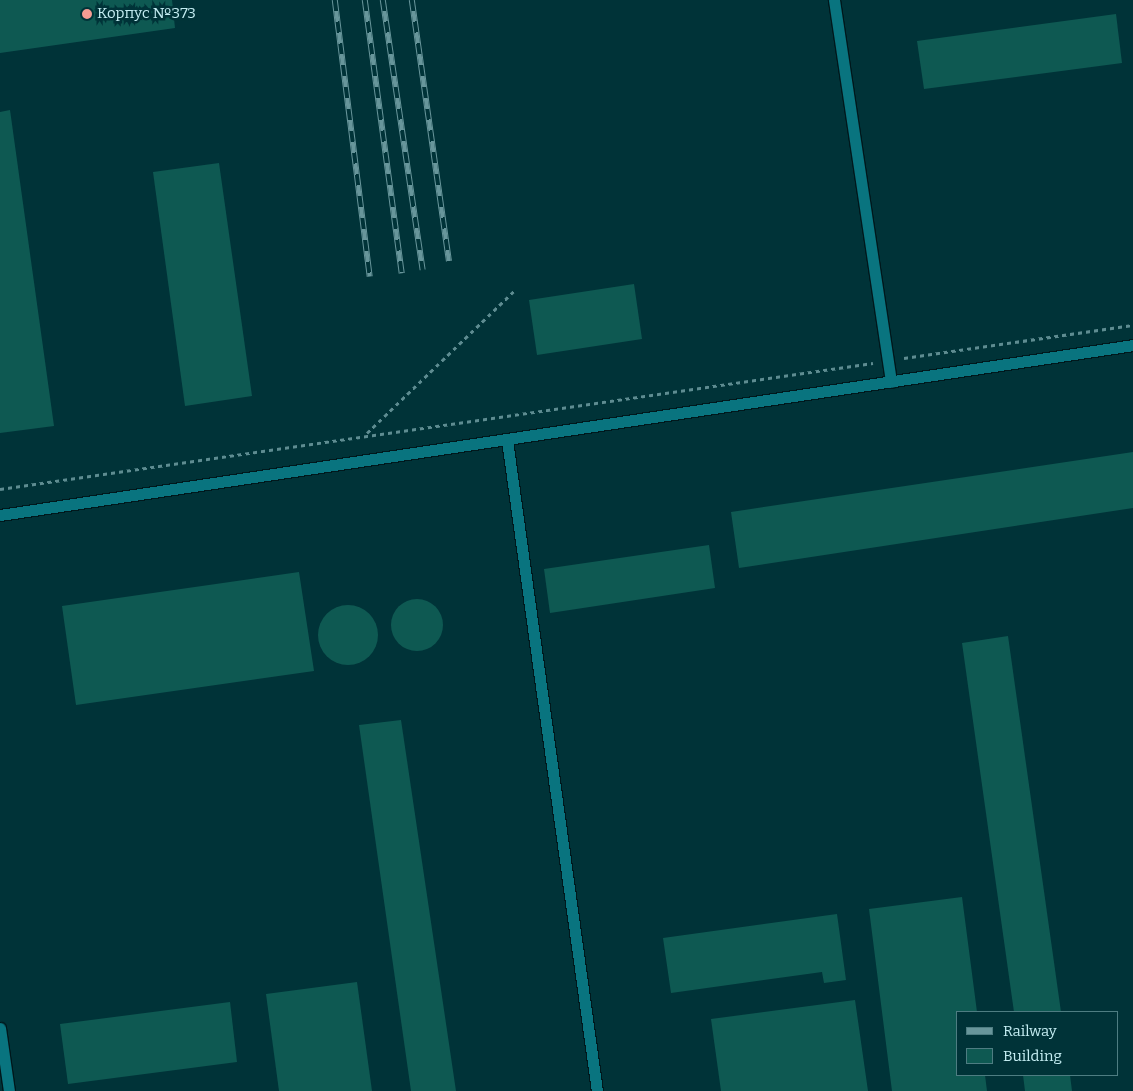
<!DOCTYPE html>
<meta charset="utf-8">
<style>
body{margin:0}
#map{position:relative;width:1133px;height:1091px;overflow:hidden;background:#003338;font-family:Bitter,serif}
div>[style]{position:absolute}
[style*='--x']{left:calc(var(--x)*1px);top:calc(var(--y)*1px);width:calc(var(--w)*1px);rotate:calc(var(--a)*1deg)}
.building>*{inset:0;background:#0e5952}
.round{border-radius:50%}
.path>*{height:3px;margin-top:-1.5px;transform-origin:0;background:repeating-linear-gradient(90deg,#5e8c91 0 4px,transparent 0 8px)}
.roads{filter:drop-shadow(1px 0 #00181c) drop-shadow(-1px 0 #00181c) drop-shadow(0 1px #00181c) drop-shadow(0 -1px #00181c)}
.lane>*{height:11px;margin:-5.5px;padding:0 5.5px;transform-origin:5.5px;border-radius:5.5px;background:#09747f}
.rail>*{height:5.5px;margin-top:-2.75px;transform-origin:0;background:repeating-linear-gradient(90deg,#003338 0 11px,#68969b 0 22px);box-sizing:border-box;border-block:1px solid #68969b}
.dots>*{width:14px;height:14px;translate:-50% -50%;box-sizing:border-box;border:2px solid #003338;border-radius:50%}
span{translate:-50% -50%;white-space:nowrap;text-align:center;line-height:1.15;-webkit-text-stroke:5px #003338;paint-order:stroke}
.poi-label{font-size:15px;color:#c4edf2}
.left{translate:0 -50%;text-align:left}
.legend{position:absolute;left:956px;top:1011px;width:162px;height:65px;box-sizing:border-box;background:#003338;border:1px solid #4e7d82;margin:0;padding:6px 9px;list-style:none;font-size:15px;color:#c4edf2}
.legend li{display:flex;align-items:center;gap:10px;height:25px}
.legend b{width:25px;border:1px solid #4e7d82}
</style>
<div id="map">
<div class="building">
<i style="clip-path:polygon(0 0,172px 0,175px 28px,0 53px)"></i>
<i style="clip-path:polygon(1116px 14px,1122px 63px,924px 89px,917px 41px)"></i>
<i style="clip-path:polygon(10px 110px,54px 426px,0 433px,0 112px)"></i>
<i style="clip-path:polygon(219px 163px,252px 396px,185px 406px,153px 172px)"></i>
<i style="clip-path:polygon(634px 284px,642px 339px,537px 355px,529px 300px)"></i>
<i style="clip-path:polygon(1133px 452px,1133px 508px,739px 568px,731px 512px)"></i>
<i style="clip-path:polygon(709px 545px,715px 588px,550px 613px,544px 569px)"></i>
<i style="clip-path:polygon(299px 572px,314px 671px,76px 705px,62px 606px)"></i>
<i class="round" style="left:391px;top:599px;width:52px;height:52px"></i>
<i class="round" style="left:318px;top:605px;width:60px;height:60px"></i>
<i style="clip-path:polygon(1008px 636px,1061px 1012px,1014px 1012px,962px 643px)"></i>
<i style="clip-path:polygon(401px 720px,456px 1091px,411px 1091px,359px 725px)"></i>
<i style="clip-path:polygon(962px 897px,977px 1012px,957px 1012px,957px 1075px,985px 1075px,987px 1091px,892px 1091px,869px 909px)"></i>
<i style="clip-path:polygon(837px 914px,846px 980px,824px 983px,822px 972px,671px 993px,663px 938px)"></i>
<i style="clip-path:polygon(357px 982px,372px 1091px,279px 1091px,266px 994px)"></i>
<i style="clip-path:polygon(855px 1000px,868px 1091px,721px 1091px,711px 1019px)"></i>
<i style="clip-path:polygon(230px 1002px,237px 1062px,68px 1084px,60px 1024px)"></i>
<i style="clip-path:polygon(1023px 1075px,1070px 1075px,1072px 1091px,1025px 1091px)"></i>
</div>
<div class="path">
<i style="--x:904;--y:358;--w:231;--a:-8.2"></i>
<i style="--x:367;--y:433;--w:204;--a:-44"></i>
<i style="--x:0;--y:489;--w:882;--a:-8.21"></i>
</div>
<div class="roads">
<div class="lane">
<i style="--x:834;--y:0;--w:386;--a:81.5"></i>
<i style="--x:507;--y:440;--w:657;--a:82.13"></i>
<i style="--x:0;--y:515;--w:1146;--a:-8.53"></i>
<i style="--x:0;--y:1028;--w:64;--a:81.9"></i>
</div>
</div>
<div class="rail">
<i style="--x:335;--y:0;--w:279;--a:82.8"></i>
<i style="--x:365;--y:0;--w:276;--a:82.3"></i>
<i style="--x:383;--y:0;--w:273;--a:81.6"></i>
<i style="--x:412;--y:0;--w:264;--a:81.9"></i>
</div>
<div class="dots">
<i style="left:87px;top:14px;background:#f59c93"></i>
</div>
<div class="poi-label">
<span class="left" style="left:97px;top:14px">Корпус №373</span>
</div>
<ul class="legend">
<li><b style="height:6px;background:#68969b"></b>Railway</li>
<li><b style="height:14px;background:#0e5952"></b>Building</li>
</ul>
</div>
